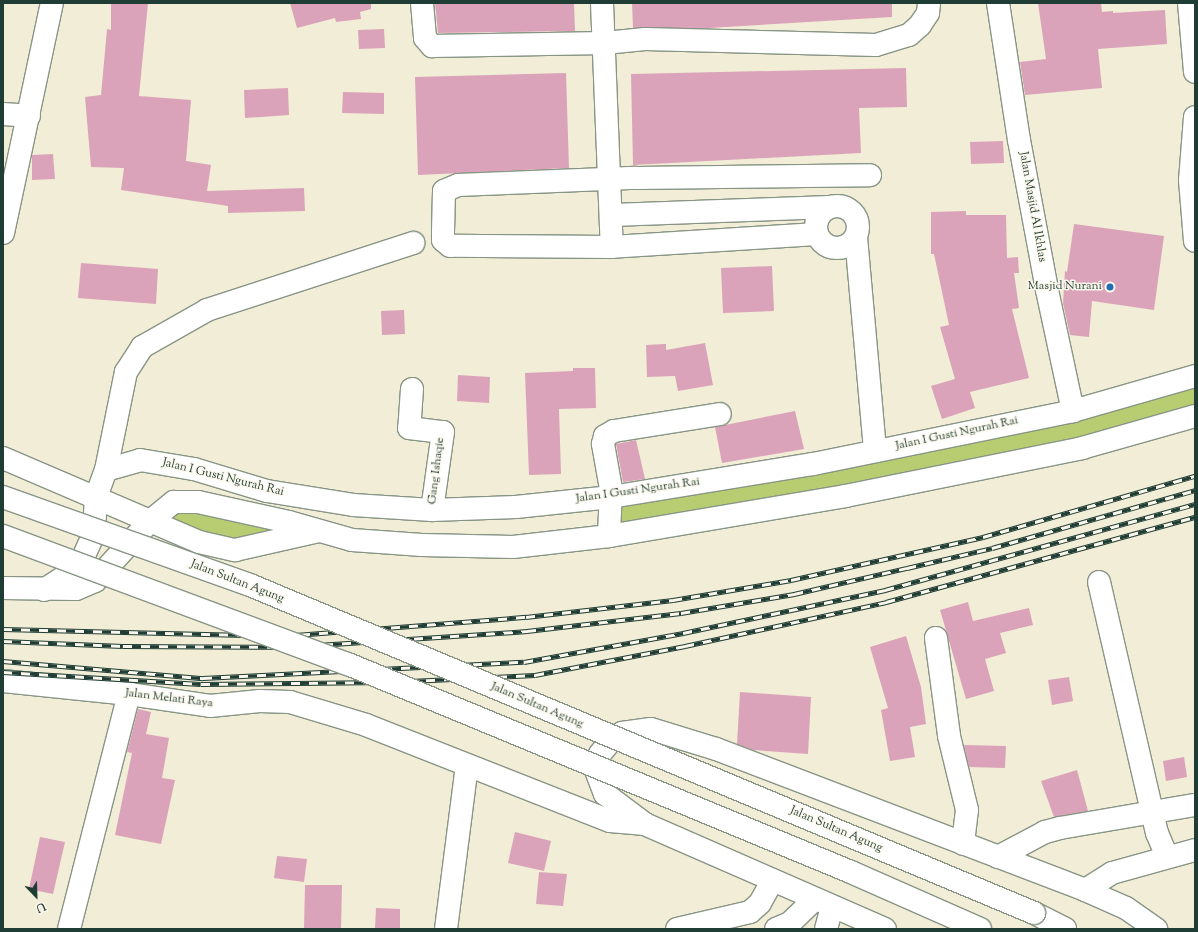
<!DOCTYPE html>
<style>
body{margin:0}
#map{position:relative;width:1198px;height:932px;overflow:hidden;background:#f2edd6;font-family:"Sorts Mill Goudy",serif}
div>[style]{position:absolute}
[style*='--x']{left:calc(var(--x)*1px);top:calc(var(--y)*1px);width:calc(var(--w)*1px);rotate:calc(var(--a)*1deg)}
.green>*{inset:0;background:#b8cd71}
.building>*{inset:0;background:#dba3ba}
.roads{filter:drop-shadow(1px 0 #889585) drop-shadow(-1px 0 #889585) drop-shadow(0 1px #889585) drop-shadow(0 -1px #889585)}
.minor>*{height:22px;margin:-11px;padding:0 11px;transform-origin:11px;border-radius:11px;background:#fff}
.minor>.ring{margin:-11px;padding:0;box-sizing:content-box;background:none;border:22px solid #fff;border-radius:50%}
.tertiary>*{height:22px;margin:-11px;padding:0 11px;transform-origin:11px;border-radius:11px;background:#fff}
.primary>*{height:22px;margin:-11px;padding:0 11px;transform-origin:11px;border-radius:11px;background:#fff}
.trunk>*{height:22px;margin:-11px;padding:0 11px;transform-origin:11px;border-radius:11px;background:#fff}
.rail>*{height:4.5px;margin-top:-2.25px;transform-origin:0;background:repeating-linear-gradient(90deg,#fbf7ec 0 9px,#1f3d34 0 18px);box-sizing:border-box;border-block:1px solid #1f3d34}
.bridges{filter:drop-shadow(1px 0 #889585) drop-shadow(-1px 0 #889585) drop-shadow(0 1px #889585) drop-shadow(0 -1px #889585)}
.trunk-bridge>*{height:22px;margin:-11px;padding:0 11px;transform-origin:11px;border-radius:11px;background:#fff}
.dots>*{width:11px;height:11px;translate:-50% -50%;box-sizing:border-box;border:2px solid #fbf7ec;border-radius:50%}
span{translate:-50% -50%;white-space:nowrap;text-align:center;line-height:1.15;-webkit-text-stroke:3px #fbf7ec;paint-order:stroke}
.street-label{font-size:12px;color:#1f3d34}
.poi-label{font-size:12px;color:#1f3d34}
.right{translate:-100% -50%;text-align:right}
.frame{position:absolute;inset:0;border:4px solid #1f3d34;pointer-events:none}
.north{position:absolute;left:16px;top:876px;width:40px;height:40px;-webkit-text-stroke:3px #fbf7ec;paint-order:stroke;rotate:157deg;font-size:11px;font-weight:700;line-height:16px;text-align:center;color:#1f3d34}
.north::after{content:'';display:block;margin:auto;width:14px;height:18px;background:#1f3d34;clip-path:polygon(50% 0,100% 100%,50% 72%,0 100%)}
</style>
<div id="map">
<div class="green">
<i style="clip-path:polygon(1195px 376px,1195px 416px,609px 536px,611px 497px)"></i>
<i style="clip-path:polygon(174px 502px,320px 531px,235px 550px,149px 522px)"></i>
</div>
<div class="building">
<i style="clip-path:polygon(111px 3px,148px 3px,139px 96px,191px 100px,186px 161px,211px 165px,207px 191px,304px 188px,305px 211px,228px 213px,228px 206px,121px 190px,124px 168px,91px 167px,85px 97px,101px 95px,107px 29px,111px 30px)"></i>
<i style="clip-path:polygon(290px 3px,371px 3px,371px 9px,360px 12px,361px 19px,336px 22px,335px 18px,297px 28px)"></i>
<i style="clip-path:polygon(435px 3px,574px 3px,575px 31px,438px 33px)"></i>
<i style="clip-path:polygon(632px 3px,892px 3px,892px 17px,709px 28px,633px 28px)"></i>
<i style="clip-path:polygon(1038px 3px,1101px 3px,1102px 12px,1113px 11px,1113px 13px,1165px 10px,1167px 44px,1098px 49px,1102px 88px,1025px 95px,1020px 62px,1046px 59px)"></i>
<i style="clip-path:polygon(384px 29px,385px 48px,359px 49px,358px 30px)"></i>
<i style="clip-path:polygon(906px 68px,907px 107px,859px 108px,861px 153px,633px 165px,631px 74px)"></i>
<i style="clip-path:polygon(566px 73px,569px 168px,418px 175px,415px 77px)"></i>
<i style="clip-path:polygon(288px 88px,289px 115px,245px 118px,244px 90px)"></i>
<i style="clip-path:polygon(343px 92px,384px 93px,384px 114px,342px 113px)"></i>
<i style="clip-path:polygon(1003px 141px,1004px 163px,971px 164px,970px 142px)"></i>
<i style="clip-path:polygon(53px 154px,55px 179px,32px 180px,32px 155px)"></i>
<i style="clip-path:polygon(966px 211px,966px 215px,1006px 215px,1007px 258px,1018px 257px,1019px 273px,1014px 273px,1019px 308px,1012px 309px,1029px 378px,970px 392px,975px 408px,942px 419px,931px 386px,955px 379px,940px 327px,949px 325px,934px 254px,931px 254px,931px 212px)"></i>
<i style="clip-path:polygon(1074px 224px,1164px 236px,1154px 310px,1092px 301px,1089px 337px,1070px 335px,1063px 303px,1065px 271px,1067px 272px)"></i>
<i style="clip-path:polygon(81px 263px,158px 269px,156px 304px,78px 298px)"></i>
<i style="clip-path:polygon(772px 266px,774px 311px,723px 313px,721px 268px)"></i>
<i style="clip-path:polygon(404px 310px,405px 334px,382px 335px,381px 311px)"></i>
<i style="clip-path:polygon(705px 343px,713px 385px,678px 391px,675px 376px,647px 377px,646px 345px,666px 344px,666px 350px)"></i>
<i style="clip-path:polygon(573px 368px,595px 368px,596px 408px,559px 409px,561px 474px,529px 475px,525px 373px,573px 371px)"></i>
<i style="clip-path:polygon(458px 375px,490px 377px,489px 403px,457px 401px)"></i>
<i style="clip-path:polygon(795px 411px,804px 449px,722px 463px,715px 427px)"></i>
<i style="clip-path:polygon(636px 440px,645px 479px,623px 482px,616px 444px)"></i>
<i style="clip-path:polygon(968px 602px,973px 621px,1029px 608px,1033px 625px,1000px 633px,1006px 653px,985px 659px,994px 691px,966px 699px,940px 610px)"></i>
<i style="clip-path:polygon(906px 636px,921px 687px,926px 724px,910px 727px,915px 757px,890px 761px,881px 710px,888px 708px,870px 647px)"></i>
<i style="clip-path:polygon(1069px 677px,1073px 701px,1052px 705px,1048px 680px)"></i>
<i style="clip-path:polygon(740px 692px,811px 697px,808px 754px,753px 750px,737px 744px)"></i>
<i style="clip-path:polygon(138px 709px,151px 712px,146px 734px,169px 738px,162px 778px,175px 780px,161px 844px,115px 835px,132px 753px,127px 752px)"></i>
<i style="clip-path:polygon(964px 745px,1006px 746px,1005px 768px,969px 767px)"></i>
<i style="clip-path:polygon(1184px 757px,1187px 777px,1166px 781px,1163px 761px)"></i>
<i style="clip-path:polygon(1077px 770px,1088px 811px,1054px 817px,1041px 781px)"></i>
<i style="clip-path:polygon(515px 832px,551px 841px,544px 871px,508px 863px)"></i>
<i style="clip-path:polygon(40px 837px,65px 842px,53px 894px,29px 889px)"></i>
<i style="clip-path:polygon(277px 856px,307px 859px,304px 882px,274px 878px)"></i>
<i style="clip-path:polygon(539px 872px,567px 874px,563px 906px,536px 904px)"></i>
<i style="clip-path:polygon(305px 885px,342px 885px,341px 929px,304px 929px)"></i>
<i style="clip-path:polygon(376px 908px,400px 909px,400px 929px,375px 928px)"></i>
</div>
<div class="roads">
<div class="minor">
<i style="--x:422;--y:3;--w:35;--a:85"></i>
<i style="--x:425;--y:38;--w:11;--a:49"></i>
<i style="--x:432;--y:46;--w:173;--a:-1"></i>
<i style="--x:605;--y:43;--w:40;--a:-5.7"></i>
<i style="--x:645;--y:39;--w:231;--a:1.5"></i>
<i style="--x:876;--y:45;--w:34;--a:-17"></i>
<i style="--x:909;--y:35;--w:15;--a:-42"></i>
<i style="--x:920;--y:25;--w:14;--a:-56"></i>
<i style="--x:928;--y:13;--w:10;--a:-84"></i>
<i style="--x:602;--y:3;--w:244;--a:87.7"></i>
<i style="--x:998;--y:3;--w:139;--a:81.3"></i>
<i style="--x:1019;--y:140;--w:153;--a:79.4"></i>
<i style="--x:1047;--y:290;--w:124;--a:77.9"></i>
<i style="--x:1189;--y:3;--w:69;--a:85"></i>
<i style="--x:3;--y:114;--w:26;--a:4"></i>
<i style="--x:1195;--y:117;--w:63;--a:94.5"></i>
<i style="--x:1190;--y:180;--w:61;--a:85.3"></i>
<i class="ring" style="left:816px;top:206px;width:20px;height:20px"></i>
<i style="--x:612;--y:215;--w:218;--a:-2.1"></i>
<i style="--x:3;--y:233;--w:235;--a:-78"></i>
<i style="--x:817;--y:234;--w:205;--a:176.4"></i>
<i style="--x:612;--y:247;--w:162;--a:-179.6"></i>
<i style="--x:450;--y:246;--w:9;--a:-139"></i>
<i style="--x:443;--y:240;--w:8;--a:-90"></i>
<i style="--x:443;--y:232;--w:41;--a:-88.6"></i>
<i style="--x:444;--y:191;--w:15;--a:-23"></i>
<i style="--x:458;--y:185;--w:178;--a:-2.3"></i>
<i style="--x:636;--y:178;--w:234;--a:-0.7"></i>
<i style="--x:856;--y:237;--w:215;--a:84.9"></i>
<i style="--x:412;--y:389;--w:39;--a:94"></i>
<i style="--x:409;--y:428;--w:34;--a:7"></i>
<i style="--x:443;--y:432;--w:79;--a:98"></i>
<i style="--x:106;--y:470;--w:100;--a:-78.5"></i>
<i style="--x:126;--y:372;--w:30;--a:-57"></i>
<i style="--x:142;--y:347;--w:75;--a:-29.6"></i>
<i style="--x:207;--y:310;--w:217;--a:-18"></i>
<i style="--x:609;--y:536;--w:47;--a:-87.6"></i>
<i style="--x:611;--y:489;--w:46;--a:-100.1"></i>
<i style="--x:603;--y:444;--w:8;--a:-76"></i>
<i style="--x:605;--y:436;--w:10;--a:-29"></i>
<i style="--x:614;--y:431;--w:107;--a:-9.1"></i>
<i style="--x:1099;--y:582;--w:258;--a:77"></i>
<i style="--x:1157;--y:833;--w:26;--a:67"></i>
<i style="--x:936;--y:638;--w:99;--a:82.4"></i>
<i style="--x:949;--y:736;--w:76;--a:76.3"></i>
<i style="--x:967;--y:810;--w:34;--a:97"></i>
<i style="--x:3;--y:681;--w:127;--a:5.9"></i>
<i style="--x:129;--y:694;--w:82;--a:8.4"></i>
<i style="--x:210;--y:706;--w:50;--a:-5.7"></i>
<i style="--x:260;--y:701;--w:30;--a:2"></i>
<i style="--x:290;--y:702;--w:79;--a:16.8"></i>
<i style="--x:366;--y:725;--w:262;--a:21.5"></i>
<i style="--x:610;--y:821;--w:35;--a:5"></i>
<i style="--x:69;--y:929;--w:243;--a:-75.7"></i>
<i style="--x:446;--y:929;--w:165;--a:-82.7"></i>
<i style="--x:826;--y:929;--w:23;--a:-75"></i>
</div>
<div class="tertiary">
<i style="--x:998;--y:857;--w:53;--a:-28"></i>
<i style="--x:1045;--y:832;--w:16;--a:-15"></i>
<i style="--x:1060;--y:828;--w:137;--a:-9.7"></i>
<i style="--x:1085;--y:890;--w:32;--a:-32"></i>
<i style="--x:1112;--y:873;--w:86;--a:-15.5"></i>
<i style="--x:677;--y:929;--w:75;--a:-13.1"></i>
<i style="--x:750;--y:912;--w:13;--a:-42"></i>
<i style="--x:760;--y:903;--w:26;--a:-61"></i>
<i style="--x:776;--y:929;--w:15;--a:-23"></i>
<i style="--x:790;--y:923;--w:35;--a:-44"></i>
</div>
<div class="primary">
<i style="--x:3;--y:458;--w:213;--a:23.2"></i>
<i style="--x:199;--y:542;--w:37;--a:13"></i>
<i style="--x:235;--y:550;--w:86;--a:-12.7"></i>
<i style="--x:3;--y:588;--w:73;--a:0.8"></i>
<i style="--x:76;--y:589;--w:21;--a:-23"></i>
<i style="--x:95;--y:581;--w:80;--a:-47.5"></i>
<i style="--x:149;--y:522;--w:32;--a:-39"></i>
<i style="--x:174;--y:502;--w:24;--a:0"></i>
<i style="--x:198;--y:502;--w:93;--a:12.4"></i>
<i style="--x:289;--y:522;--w:66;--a:15.9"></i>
<i style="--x:352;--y:540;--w:70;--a:4.1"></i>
<i style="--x:422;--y:545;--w:91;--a:1.3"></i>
<i style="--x:513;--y:547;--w:97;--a:-6.5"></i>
<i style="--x:609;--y:536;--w:239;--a:-9.6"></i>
<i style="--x:845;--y:496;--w:242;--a:-11.4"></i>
<i style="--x:1082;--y:448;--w:117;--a:-15.8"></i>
<i style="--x:44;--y:590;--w:33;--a:-33"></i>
<i style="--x:72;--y:572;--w:18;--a:-52"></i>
<i style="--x:83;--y:558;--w:27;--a:-66"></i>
<i style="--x:94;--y:533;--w:36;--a:-87"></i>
<i style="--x:96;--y:497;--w:29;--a:-70"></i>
<i style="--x:106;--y:470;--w:35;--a:-16"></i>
<i style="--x:140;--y:460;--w:55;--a:9.5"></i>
<i style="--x:194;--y:469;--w:76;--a:16.8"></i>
<i style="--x:267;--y:491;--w:87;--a:9.2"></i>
<i style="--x:353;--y:505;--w:79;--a:3.6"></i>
<i style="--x:432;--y:510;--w:84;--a:-2"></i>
<i style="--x:516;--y:507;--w:96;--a:-6"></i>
<i style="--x:611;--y:497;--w:205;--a:-9.3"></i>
<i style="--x:813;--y:464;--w:265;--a:-11.5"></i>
<i style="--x:1073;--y:411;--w:127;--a:-16"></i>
</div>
<div class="trunk">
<i style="--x:1034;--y:913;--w:35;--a:27"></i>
<i style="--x:885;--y:929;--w:262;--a:-156.4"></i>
<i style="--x:645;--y:824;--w:50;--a:-143.1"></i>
<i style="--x:605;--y:794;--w:30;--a:-111"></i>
<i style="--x:594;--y:766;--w:13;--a:-63"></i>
<i style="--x:600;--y:754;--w:19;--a:-51"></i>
<i style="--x:612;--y:739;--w:12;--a:-31"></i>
<i style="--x:622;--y:733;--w:29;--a:-8"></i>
<i style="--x:651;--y:729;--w:68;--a:17.1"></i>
<i style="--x:716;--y:749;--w:395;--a:20.9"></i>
<i style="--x:1085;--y:890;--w:45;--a:23.7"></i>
<i style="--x:1126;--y:908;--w:37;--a:35"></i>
</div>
</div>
<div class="rail">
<i style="--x:3;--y:629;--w:280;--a:1.4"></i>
<i style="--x:283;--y:636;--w:244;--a:-4.5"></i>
<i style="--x:526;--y:617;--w:148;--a:-6.6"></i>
<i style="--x:673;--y:600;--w:120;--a:-9.6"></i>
<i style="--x:791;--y:580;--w:197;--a:-12.6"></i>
<i style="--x:983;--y:537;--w:221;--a:-16.1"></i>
<i style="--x:3;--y:641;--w:120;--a:2.4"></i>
<i style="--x:123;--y:646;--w:165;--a:0.3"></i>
<i style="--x:288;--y:647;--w:240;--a:-3.8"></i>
<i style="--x:527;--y:631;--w:155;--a:-6.7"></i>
<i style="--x:681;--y:613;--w:115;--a:-9.5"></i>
<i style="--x:794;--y:594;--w:116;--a:-13"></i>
<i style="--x:907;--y:568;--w:87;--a:-13.2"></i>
<i style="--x:992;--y:548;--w:211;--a:-15.9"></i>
<i style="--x:3;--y:661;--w:201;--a:4.9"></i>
<i style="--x:203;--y:678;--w:321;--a:-2.9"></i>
<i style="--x:524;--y:662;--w:162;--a:-10.3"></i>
<i style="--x:683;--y:633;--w:207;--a:-12"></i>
<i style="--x:885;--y:590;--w:322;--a:-15.5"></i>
<i style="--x:3;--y:672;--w:198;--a:3.5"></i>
<i style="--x:201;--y:684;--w:189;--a:-0.6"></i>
<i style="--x:390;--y:682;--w:145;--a:-2.8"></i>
<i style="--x:535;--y:675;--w:153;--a:-10.9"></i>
<i style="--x:685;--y:646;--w:206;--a:-12.3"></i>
<i style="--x:886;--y:602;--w:320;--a:-15.4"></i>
</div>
<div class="bridges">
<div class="trunk-bridge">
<i style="--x:3;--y:497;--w:262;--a:19.6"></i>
<i style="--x:250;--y:585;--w:850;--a:22.7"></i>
<i style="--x:3;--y:536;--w:368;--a:20.4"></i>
<i style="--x:348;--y:664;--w:544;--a:22.47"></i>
<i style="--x:851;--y:872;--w:141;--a:23.8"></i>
</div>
</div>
<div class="dots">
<i style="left:1110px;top:287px;background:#1f6fb2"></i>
</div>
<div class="street-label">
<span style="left:1032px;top:207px;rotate:80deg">Jalan Masjid Al Ikhlas</span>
<span style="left:957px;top:434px;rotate:-12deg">Jalan I Gusti Ngurah Rai</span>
<span style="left:437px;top:471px;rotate:-83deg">Gang Ishaqie</span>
<span style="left:223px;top:478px;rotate:14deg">Jalan I Gusti Ngurah Rai</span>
<span style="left:638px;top:491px;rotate:-8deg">Jalan I Gusti Ngurah Rai</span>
<span style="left:237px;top:582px;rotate:21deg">Jalan Sultan Agung</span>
<span style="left:169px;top:699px;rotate:7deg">Jalan Melati Raya</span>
<span style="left:537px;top:706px;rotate:23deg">Jalan Sultan Agung</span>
<span style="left:836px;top:830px;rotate:23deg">Jalan Sultan Agung</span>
</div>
<div class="poi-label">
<span class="right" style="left:1102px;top:287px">Masjid Nurani</span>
</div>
<div class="frame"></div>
<div class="north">U</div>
</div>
